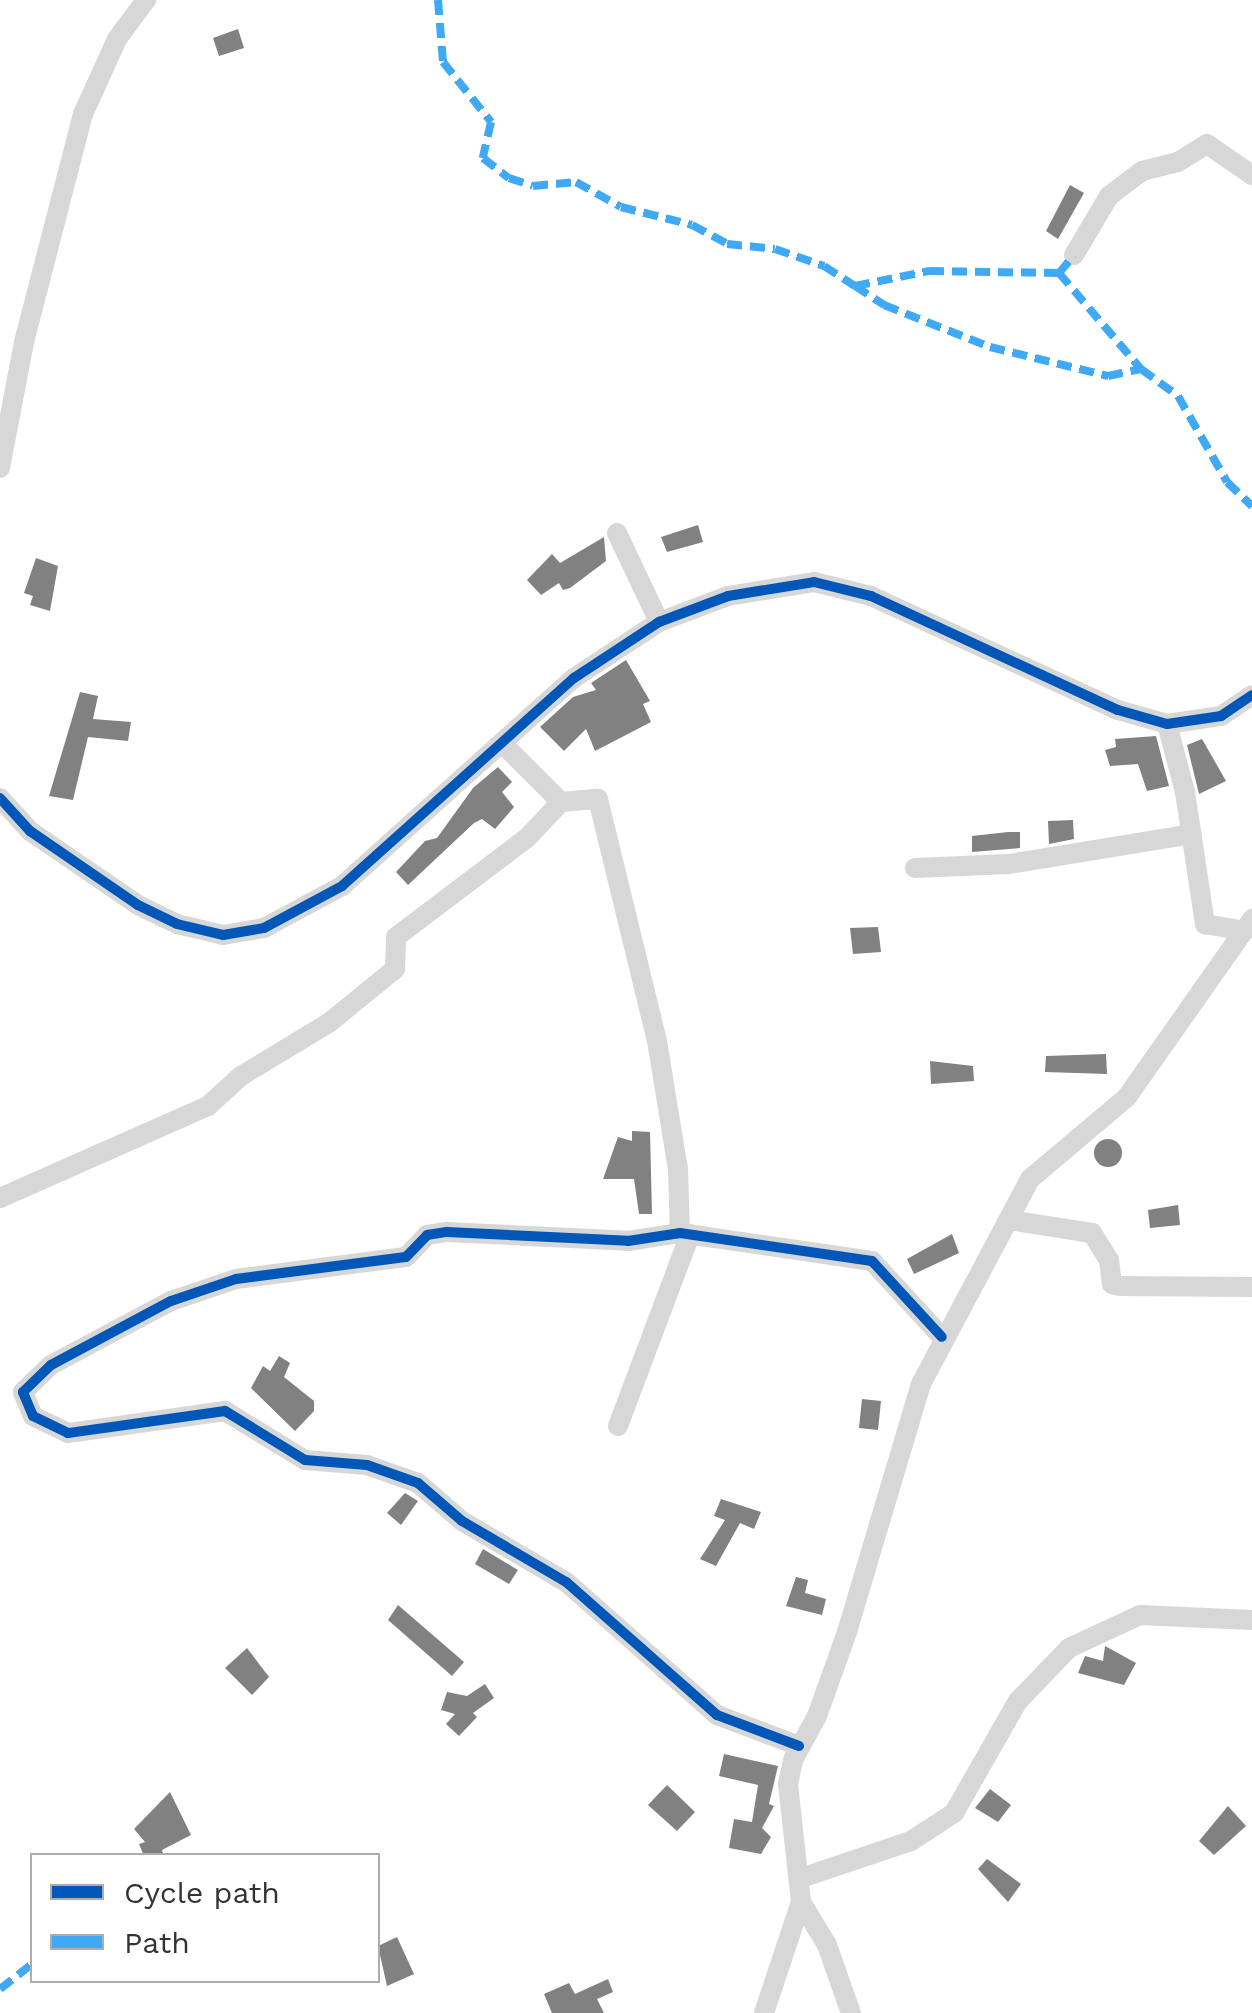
<!DOCTYPE html>
<style>
body{margin:0}
#map{position:relative;width:1252px;height:2013px;overflow:hidden;background:#fff;font-family:"Work Sans",sans-serif}
div>[style]{position:absolute}
[style*='--x']{left:calc(var(--x)*1px);top:calc(var(--y)*1px);width:calc(var(--w)*1px);rotate:calc(var(--a)*1deg)}
.building>*{inset:0;background:#818181}
.round{border-radius:50%}
.minor>*{height:20px;margin:-10px;padding:0 10px;transform-origin:10px;border-radius:10px;background:#d7d7d7}
.quiet>*{height:8px;margin-top:-4px;transform-origin:0;background:repeating-linear-gradient(90deg,#3fa9f5 0 15px,transparent 0 23px)}
.cycleway>*{height:10px;margin:-5px;padding:0 5px;transform-origin:5px;border-radius:5px;background:#0057b8}
span{translate:-50% -50%;white-space:nowrap;text-align:center;line-height:1.15;-webkit-text-stroke:10px #fff;paint-order:stroke}
.legend{position:absolute;left:30px;top:1853px;width:350px;height:130px;box-sizing:border-box;background:#fff;border:2px solid #adadad;margin:0;padding:12px 18px;list-style:none;font-size:30px;color:#333}
.legend li{display:flex;align-items:center;gap:20px;height:50px}
.legend b{width:50px;border:2px solid #adadad}
</style>
<div id="map">
<div class="building">
<i style="clip-path:polygon(238px 29px,244px 48px,219px 56px,213px 38px)"></i>
<i style="clip-path:polygon(1070px 185px,1084px 193px,1058px 239px,1046px 231px)"></i>
<i style="clip-path:polygon(698px 525px,703px 542px,667px 552px,661px 537px)"></i>
<i style="clip-path:polygon(604px 537px,606px 561px,570px 588px,563px 590px,559px 583px,541px 595px,527px 580px,552px 554px,560px 563px)"></i>
<i style="clip-path:polygon(36px 558px,58px 566px,50px 611px,30px 605px,33px 596px,24px 593px)"></i>
<i style="clip-path:polygon(626px 660px,650px 701px,643px 704px,651px 722px,595px 751px,586px 729px,564px 751px,540px 727px,573px 697px,596px 690px,591px 683px)"></i>
<i style="clip-path:polygon(80px 692px,98px 696px,93px 719px,131px 722px,128px 741px,88px 737px,73px 800px,49px 796px)"></i>
<i style="clip-path:polygon(1156px 736px,1169px 786px,1147px 791px,1138px 764px,1110px 766px,1105px 750px,1116px 747px,1115px 739px)"></i>
<i style="clip-path:polygon(1202px 739px,1226px 781px,1199px 794px,1187px 745px)"></i>
<i style="clip-path:polygon(498px 767px,512px 782px,502px 792px,514px 807px,495px 829px,482px 819px,474px 823px,408px 885px,396px 872px,425px 841px,437px 838px,473px 788px)"></i>
<i style="clip-path:polygon(1073px 820px,1074px 839px,1049px 844px,1048px 821px)"></i>
<i style="clip-path:polygon(1008px 832px,1020px 832px,1020px 848px,972px 852px,972px 836px)"></i>
<i style="clip-path:polygon(878px 927px,881px 952px,853px 954px,850px 928px)"></i>
<i style="clip-path:polygon(1106px 1054px,1107px 1074px,1045px 1072px,1046px 1056px)"></i>
<i style="clip-path:polygon(930px 1061px,973px 1066px,974px 1081px,931px 1084px)"></i>
<i style="clip-path:polygon(632px 1131px,650px 1132px,652px 1214px,639px 1214px,634px 1179px,603px 1179px,618px 1137px,632px 1141px)"></i>
<i class="round" style="left:1094px;top:1139px;width:28px;height:28px"></i>
<i style="clip-path:polygon(1178px 1205px,1180px 1225px,1150px 1228px,1148px 1210px)"></i>
<i style="clip-path:polygon(952px 1234px,959px 1253px,914px 1274px,907px 1259px)"></i>
<i style="clip-path:polygon(279px 1356px,290px 1363px,284px 1377px,314px 1401px,314px 1411px,295px 1431px,251px 1388px,263px 1366px,270px 1371px)"></i>
<i style="clip-path:polygon(862px 1399px,881px 1401px,878px 1430px,859px 1428px)"></i>
<i style="clip-path:polygon(405px 1493px,418px 1501px,401px 1525px,387px 1513px)"></i>
<i style="clip-path:polygon(721px 1499px,761px 1512px,754px 1529px,740px 1523px,716px 1566px,700px 1559px,725px 1520px,714px 1516px)"></i>
<i style="clip-path:polygon(483px 1549px,518px 1570px,509px 1584px,475px 1564px)"></i>
<i style="clip-path:polygon(796px 1577px,808px 1580px,805px 1593px,826px 1599px,822px 1615px,786px 1606px)"></i>
<i style="clip-path:polygon(398px 1605px,464px 1662px,452px 1676px,388px 1620px)"></i>
<i style="clip-path:polygon(1105px 1646px,1136px 1663px,1124px 1685px,1078px 1673px,1085px 1656px,1103px 1661px)"></i>
<i style="clip-path:polygon(247px 1648px,269px 1677px,252px 1695px,225px 1668px)"></i>
<i style="clip-path:polygon(485px 1684px,494px 1698px,473px 1713px,477px 1717px,459px 1736px,446px 1724px,455px 1714px,441px 1710px,447px 1692px,467px 1696px)"></i>
<i style="clip-path:polygon(724px 1754px,778px 1766px,769px 1804px,774px 1806px,762px 1828px,771px 1837px,761px 1854px,729px 1848px,734px 1819px,752px 1822px,758px 1785px,719px 1776px)"></i>
<i style="clip-path:polygon(667px 1785px,695px 1812px,677px 1831px,648px 1805px)"></i>
<i style="clip-path:polygon(990px 1789px,1011px 1805px,998px 1822px,975px 1808px)"></i>
<i style="clip-path:polygon(170px 1792px,191px 1835px,162px 1850px,164px 1856px,144px 1856px,139px 1844px,145px 1842px,134px 1829px)"></i>
<i style="clip-path:polygon(1228px 1806px,1246px 1826px,1214px 1855px,1199px 1841px)"></i>
<i style="clip-path:polygon(987px 1859px,1021px 1884px,1008px 1902px,978px 1869px)"></i>
<i style="clip-path:polygon(397px 1937px,414px 1974px,387px 1986px,378px 1946px)"></i>
<i style="clip-path:polygon(608px 1979px,613px 1992px,597px 1999px,604px 2013px,552px 2013px,544px 1994px,569px 1983px,575px 1994px)"></i>
</div>
<div class="minor">
<i style="--x:1074;--y:255;--w:69;--a:-59.3"></i>
<i style="--x:1109;--y:196;--w:41;--a:-37.1"></i>
<i style="--x:1142;--y:171;--w:37;--a:-14"></i>
<i style="--x:1178;--y:162;--w:34;--a:-32"></i>
<i style="--x:1207;--y:144;--w:55;--a:34.6"></i>
<i style="--x:0;--y:468;--w:128;--a:-79.2"></i>
<i style="--x:24;--y:342;--w:236;--a:-75.5"></i>
<i style="--x:83;--y:114;--w:82;--a:-65.6"></i>
<i style="--x:117;--y:39;--w:49;--a:-53.4"></i>
<i style="--x:617;--y:533;--w:98;--a:64.7"></i>
<i style="--x:1167;--y:724;--w:70;--a:75.2"></i>
<i style="--x:1185;--y:792;--w:134;--a:81.4"></i>
<i style="--x:1205;--y:924;--w:40;--a:10"></i>
<i style="--x:503;--y:744;--w:82;--a:45"></i>
<i style="--x:561;--y:802;--w:37;--a:-5"></i>
<i style="--x:598;--y:799;--w:249;--a:76.3"></i>
<i style="--x:657;--y:1041;--w:130;--a:80.7"></i>
<i style="--x:678;--y:1169;--w:64;--a:88.2"></i>
<i style="--x:0;--y:798;--w:45;--a:47.7"></i>
<i style="--x:30;--y:831;--w:131;--a:34.4"></i>
<i style="--x:138;--y:905;--w:43;--a:26"></i>
<i style="--x:177;--y:924;--w:47;--a:13.4"></i>
<i style="--x:223;--y:935;--w:42;--a:-9.7"></i>
<i style="--x:264;--y:928;--w:89;--a:-28.3"></i>
<i style="--x:342;--y:886;--w:312;--a:-41.9"></i>
<i style="--x:574;--y:678;--w:102;--a:-33.4"></i>
<i style="--x:659;--y:622;--w:74;--a:-20.6"></i>
<i style="--x:728;--y:596;--w:87;--a:-9.2"></i>
<i style="--x:814;--y:582;--w:59;--a:13.8"></i>
<i style="--x:871;--y:596;--w:272;--a:24.8"></i>
<i style="--x:1118;--y:710;--w:51;--a:15.9"></i>
<i style="--x:1167;--y:724;--w:55;--a:-8.4"></i>
<i style="--x:1221;--y:716;--w:37;--a:-34"></i>
<i style="--x:915;--y:868;--w:94;--a:-2.4"></i>
<i style="--x:1009;--y:864;--w:185;--a:-9.3"></i>
<i style="--x:0;--y:1198;--w:227;--a:-23.9"></i>
<i style="--x:208;--y:1106;--w:45;--a:-42.3"></i>
<i style="--x:241;--y:1076;--w:104;--a:-31.2"></i>
<i style="--x:330;--y:1022;--w:84;--a:-39.2"></i>
<i style="--x:395;--y:969;--w:32;--a:-88"></i>
<i style="--x:396;--y:937;--w:164;--a:-37.1"></i>
<i style="--x:527;--y:838;--w:50;--a:-46.6"></i>
<i style="--x:1009;--y:1220;--w:84;--a:8.9"></i>
<i style="--x:1092;--y:1233;--w:32;--a:58"></i>
<i style="--x:1109;--y:1260;--w:24;--a:83"></i>
<i style="--x:1112;--y:1284;--w:8;--a:14"></i>
<i style="--x:1120;--y:1286;--w:132;--a:0.4"></i>
<i style="--x:618;--y:1426;--w:205;--a:-69.4"></i>
<i style="--x:799;--y:1746;--w:88;--a:-159.3"></i>
<i style="--x:717;--y:1715;--w:201;--a:-138.6"></i>
<i style="--x:566;--y:1582;--w:121;--a:-149.6"></i>
<i style="--x:462;--y:1521;--w:58;--a:-139.2"></i>
<i style="--x:418;--y:1483;--w:54;--a:-160.6"></i>
<i style="--x:367;--y:1465;--w:62;--a:-175.4"></i>
<i style="--x:305;--y:1460;--w:94;--a:-148.5"></i>
<i style="--x:225;--y:1411;--w:159;--a:172"></i>
<i style="--x:68;--y:1433;--w:39;--a:-154"></i>
<i style="--x:33;--y:1416;--w:26;--a:-113"></i>
<i style="--x:23;--y:1392;--w:39;--a:-44"></i>
<i style="--x:51;--y:1365;--w:136;--a:-28.1"></i>
<i style="--x:171;--y:1301;--w:69;--a:-18.7"></i>
<i style="--x:236;--y:1279;--w:171;--a:-7.4"></i>
<i style="--x:406;--y:1257;--w:30;--a:-46"></i>
<i style="--x:427;--y:1235;--w:20;--a:-9"></i>
<i style="--x:447;--y:1232;--w:181;--a:2.8"></i>
<i style="--x:628;--y:1241;--w:53;--a:-8.7"></i>
<i style="--x:680;--y:1233;--w:194;--a:8.3"></i>
<i style="--x:872;--y:1261;--w:103;--a:47.4"></i>
<i style="--x:801;--y:1878;--w:116;--a:-18.6"></i>
<i style="--x:911;--y:1841;--w:51;--a:-33.1"></i>
<i style="--x:954;--y:1813;--w:129;--a:-60.3"></i>
<i style="--x:1018;--y:1701;--w:74;--a:-46.1"></i>
<i style="--x:1069;--y:1648;--w:78;--a:-24.9"></i>
<i style="--x:1140;--y:1615;--w:112;--a:2.6"></i>
<i style="--x:801;--y:1902;--w:50;--a:58.8"></i>
<i style="--x:827;--y:1945;--w:72;--a:70.6"></i>
<i style="--x:764;--y:2013;--w:117;--a:-71.6"></i>
<i style="--x:801;--y:1902;--w:119;--a:-96.3"></i>
<i style="--x:788;--y:1784;--w:25;--a:-78"></i>
<i style="--x:793;--y:1760;--w:50;--a:-61.4"></i>
<i style="--x:817;--y:1716;--w:89;--a:-70.3"></i>
<i style="--x:847;--y:1632;--w:259;--a:-73.4"></i>
<i style="--x:921;--y:1384;--w:232;--a:-62"></i>
<i style="--x:1030;--y:1179;--w:127;--a:-40.2"></i>
<i style="--x:1127;--y:1097;--w:218;--a:-54.9"></i>
</div>
<div class="quiet">
<i style="--x:438;--y:0;--w:62;--a:85.4"></i>
<i style="--x:443;--y:62;--w:77;--a:51.3"></i>
<i style="--x:491;--y:122;--w:37;--a:103"></i>
<i style="--x:483;--y:158;--w:33;--a:38"></i>
<i style="--x:509;--y:178;--w:25;--a:18"></i>
<i style="--x:533;--y:186;--w:43;--a:-5.3"></i>
<i style="--x:576;--y:182;--w:51;--a:29.1"></i>
<i style="--x:621;--y:207;--w:73;--a:14.2"></i>
<i style="--x:692;--y:225;--w:40;--a:28"></i>
<i style="--x:727;--y:244;--w:48;--a:5.9"></i>
<i style="--x:775;--y:249;--w:52;--a:19.1"></i>
<i style="--x:824;--y:266;--w:37;--a:33"></i>
<i style="--x:855;--y:286;--w:76;--a:-11.5"></i>
<i style="--x:929;--y:271;--w:130;--a:0.9"></i>
<i style="--x:1059;--y:273;--w:23;--a:-50"></i>
<i style="--x:1059;--y:273;--w:126;--a:49.5"></i>
<i style="--x:1141;--y:369;--w:46;--a:36.1"></i>
<i style="--x:1178;--y:396;--w:99;--a:60.3"></i>
<i style="--x:1227;--y:482;--w:35;--a:44"></i>
<i style="--x:855;--y:286;--w:35;--a:33"></i>
<i style="--x:884;--y:305;--w:114;--a:21.6"></i>
<i style="--x:990;--y:347;--w:122;--a:13.8"></i>
<i style="--x:1108;--y:376;--w:34;--a:-12"></i>
<i style="--x:0;--y:1989;--w:41;--a:-38"></i>
</div>
<div class="cycleway">
<i style="--x:0;--y:798;--w:45;--a:47.7"></i>
<i style="--x:30;--y:831;--w:131;--a:34.4"></i>
<i style="--x:138;--y:905;--w:43;--a:26"></i>
<i style="--x:177;--y:924;--w:47;--a:13.4"></i>
<i style="--x:223;--y:935;--w:42;--a:-9.7"></i>
<i style="--x:264;--y:928;--w:89;--a:-28.3"></i>
<i style="--x:342;--y:886;--w:312;--a:-41.9"></i>
<i style="--x:574;--y:678;--w:102;--a:-33.4"></i>
<i style="--x:659;--y:622;--w:74;--a:-20.6"></i>
<i style="--x:728;--y:596;--w:87;--a:-9.2"></i>
<i style="--x:814;--y:582;--w:59;--a:13.8"></i>
<i style="--x:871;--y:596;--w:272;--a:24.8"></i>
<i style="--x:1118;--y:710;--w:51;--a:15.9"></i>
<i style="--x:1167;--y:724;--w:55;--a:-8.4"></i>
<i style="--x:1221;--y:716;--w:37;--a:-34"></i>
<i style="--x:799;--y:1746;--w:88;--a:-159.3"></i>
<i style="--x:717;--y:1715;--w:201;--a:-138.6"></i>
<i style="--x:566;--y:1582;--w:121;--a:-149.6"></i>
<i style="--x:462;--y:1521;--w:58;--a:-139.2"></i>
<i style="--x:418;--y:1483;--w:54;--a:-160.6"></i>
<i style="--x:367;--y:1465;--w:62;--a:-175.4"></i>
<i style="--x:305;--y:1460;--w:94;--a:-148.5"></i>
<i style="--x:225;--y:1411;--w:159;--a:172"></i>
<i style="--x:68;--y:1433;--w:39;--a:-154"></i>
<i style="--x:33;--y:1416;--w:26;--a:-113"></i>
<i style="--x:23;--y:1392;--w:39;--a:-44"></i>
<i style="--x:51;--y:1365;--w:136;--a:-28.1"></i>
<i style="--x:171;--y:1301;--w:69;--a:-18.7"></i>
<i style="--x:236;--y:1279;--w:171;--a:-7.4"></i>
<i style="--x:406;--y:1257;--w:30;--a:-46"></i>
<i style="--x:427;--y:1235;--w:20;--a:-9"></i>
<i style="--x:447;--y:1232;--w:181;--a:2.8"></i>
<i style="--x:628;--y:1241;--w:53;--a:-8.7"></i>
<i style="--x:680;--y:1233;--w:194;--a:8.3"></i>
<i style="--x:872;--y:1261;--w:103;--a:47.4"></i>
</div>
<ul class="legend">
<li><b style="height:12px;background:#0057b8"></b>Cycle path</li>
<li><b style="height:12px;background:#3fa9f5"></b>Path</li>
</ul>
</div>
